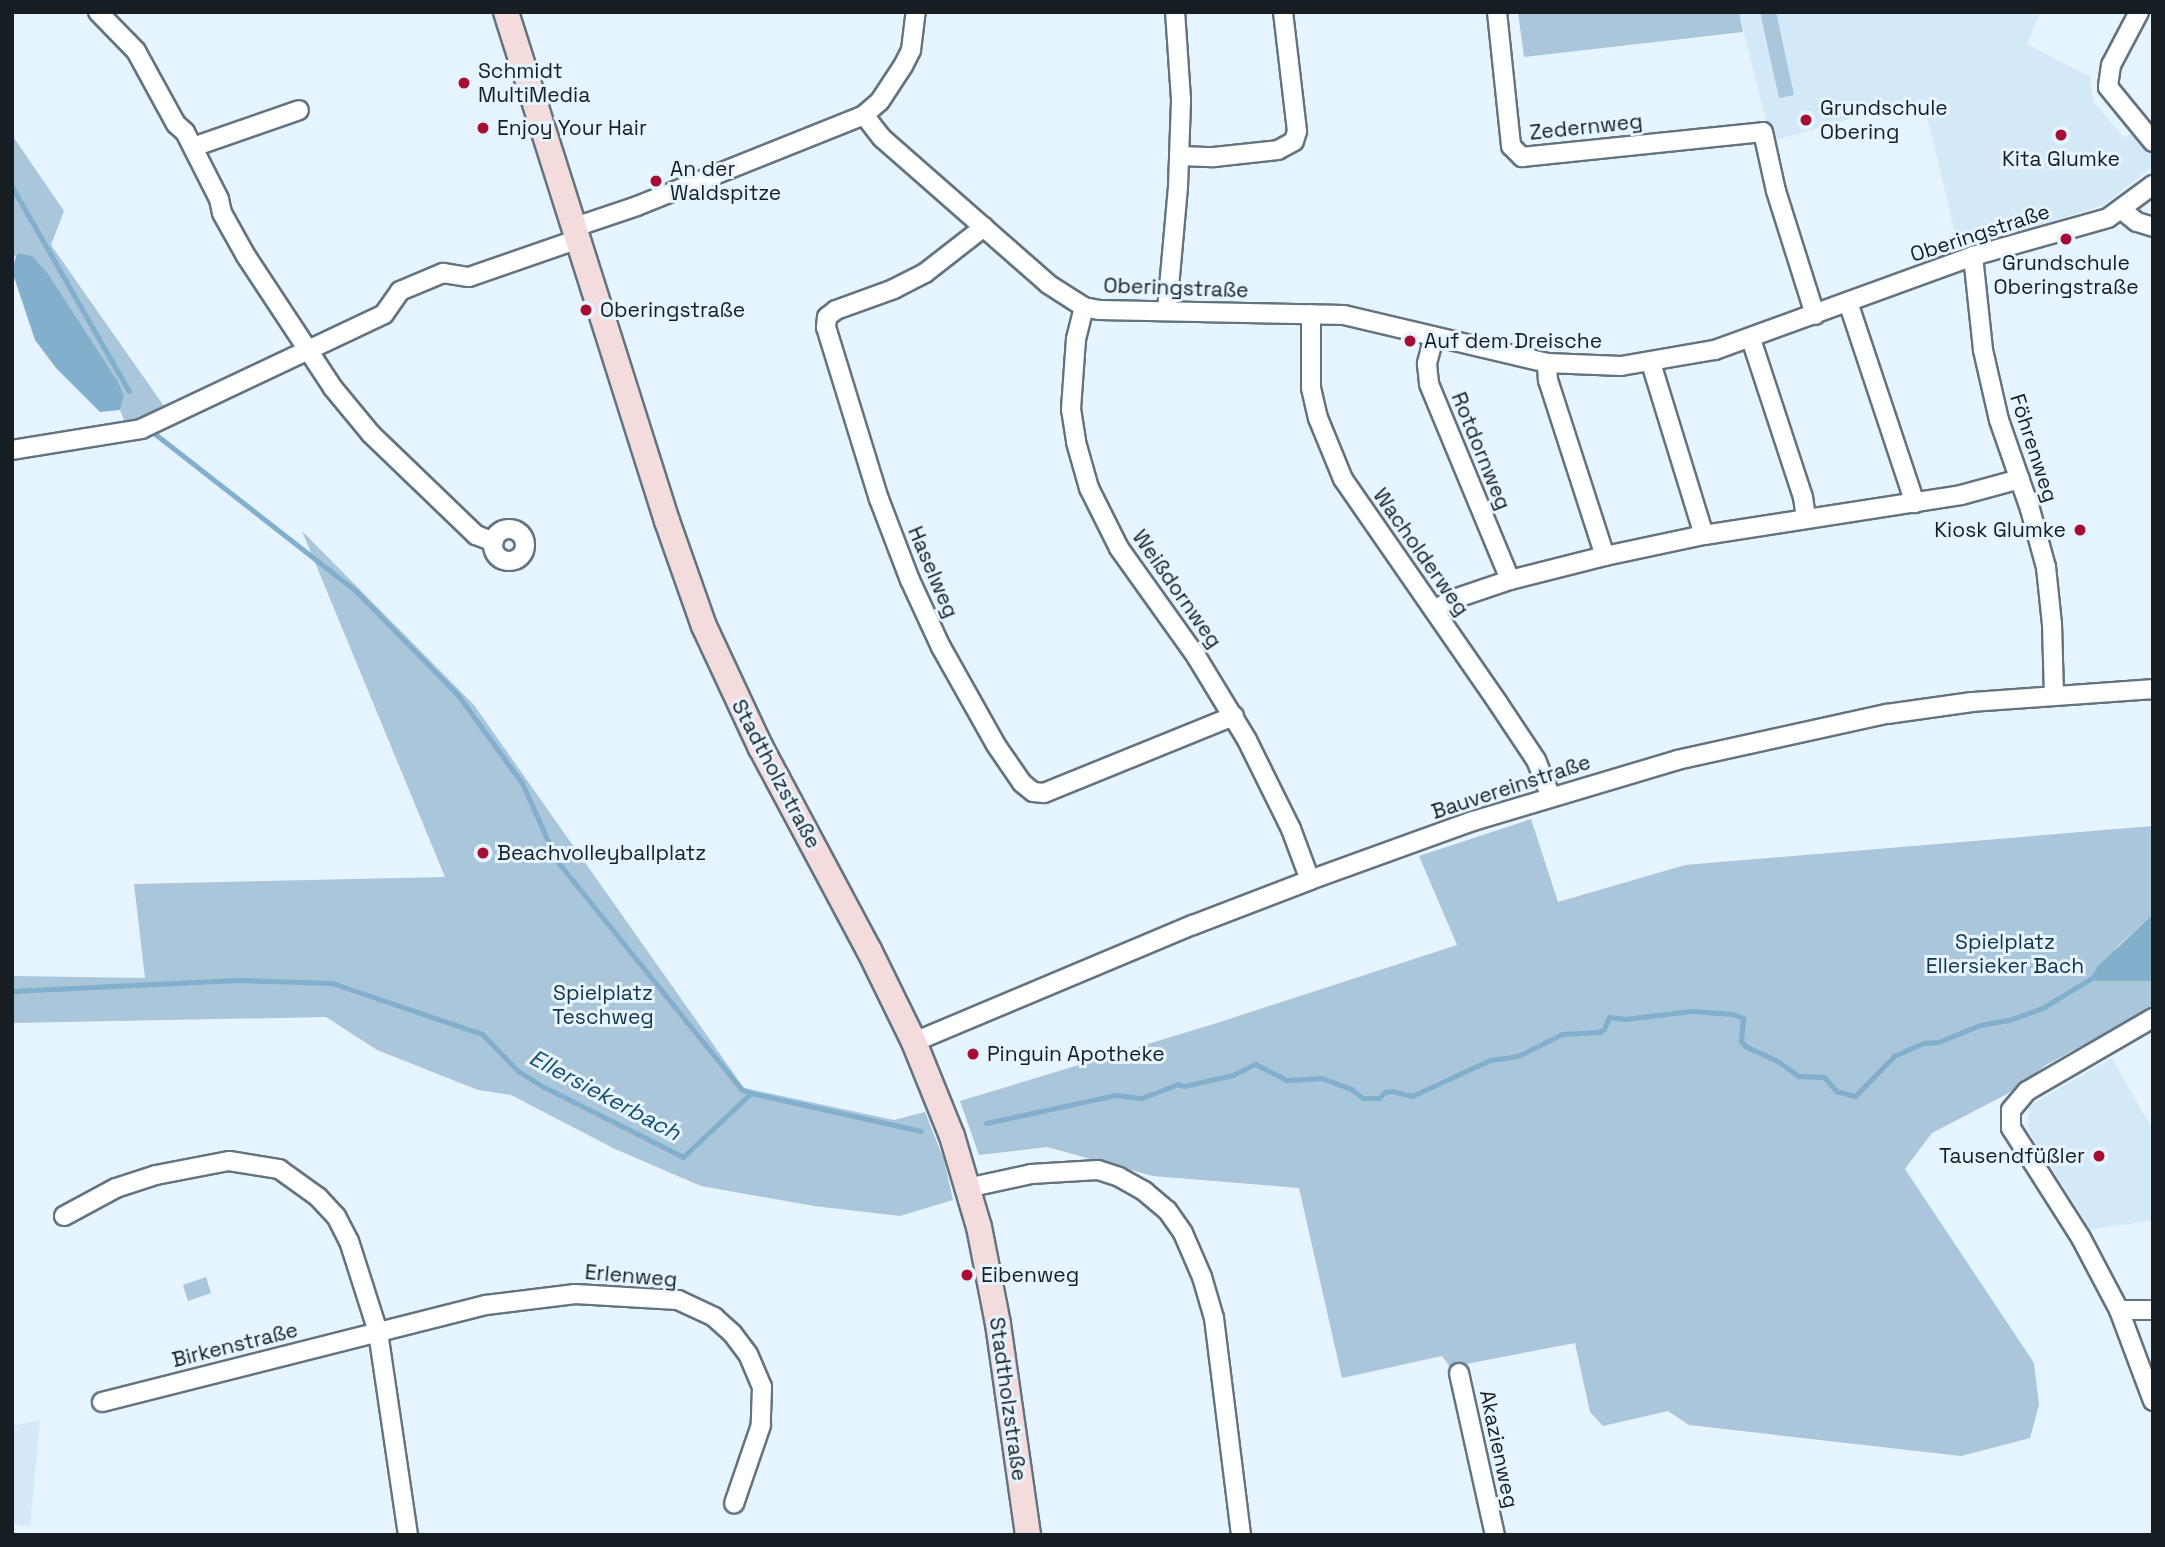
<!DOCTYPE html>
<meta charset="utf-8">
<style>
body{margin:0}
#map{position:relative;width:2165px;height:1547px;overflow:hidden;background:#e5f4ff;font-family:"Space Grotesk",sans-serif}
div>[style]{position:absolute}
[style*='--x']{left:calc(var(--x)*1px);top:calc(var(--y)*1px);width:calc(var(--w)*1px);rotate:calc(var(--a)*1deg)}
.built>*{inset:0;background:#d4e9f8}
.green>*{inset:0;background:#a9c6da}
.water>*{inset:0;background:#82afcc}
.stream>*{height:5px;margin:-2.5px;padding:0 2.5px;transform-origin:2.5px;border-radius:2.5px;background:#82afcc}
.roads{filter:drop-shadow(2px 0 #637480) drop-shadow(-2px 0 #637480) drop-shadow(0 2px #637480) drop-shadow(0 -2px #637480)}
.street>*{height:18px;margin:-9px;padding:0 9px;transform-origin:9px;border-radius:9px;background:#fff}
.street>.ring{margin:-9px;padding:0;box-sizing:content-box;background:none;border:18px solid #fff;border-radius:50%}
.secondary>*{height:24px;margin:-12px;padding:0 12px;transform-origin:12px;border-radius:12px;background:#f4dbdc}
.dots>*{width:19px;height:19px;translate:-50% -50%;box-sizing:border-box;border:4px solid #e5f4ff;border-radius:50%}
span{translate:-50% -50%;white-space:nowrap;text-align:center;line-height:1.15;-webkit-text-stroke:6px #e5f4ff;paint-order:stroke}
.poi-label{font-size:21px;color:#171e23}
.left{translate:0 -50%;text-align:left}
.right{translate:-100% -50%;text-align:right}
.street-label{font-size:21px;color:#171e23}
.park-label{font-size:21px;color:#10354a}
.water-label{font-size:23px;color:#194f6d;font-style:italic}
.frame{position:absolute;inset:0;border:14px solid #171e23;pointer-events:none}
</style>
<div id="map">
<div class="built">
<i style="clip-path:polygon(1739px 12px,2041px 12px,2027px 44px,2090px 77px,2094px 102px,2124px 138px,2134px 131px,2153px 154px,2153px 166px,2104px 205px,2031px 228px,1957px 241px,1923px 99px,1771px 141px)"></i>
<i style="clip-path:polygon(2112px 1058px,2153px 1130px,2153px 1220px,2091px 1230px,2032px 1137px,2027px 1125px,2030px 1105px)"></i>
<i style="clip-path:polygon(40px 1420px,30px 1526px,12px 1524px,12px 1426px)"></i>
</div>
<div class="green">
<i style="clip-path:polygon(1518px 12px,1739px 12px,1743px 32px,1524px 57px)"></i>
<i style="clip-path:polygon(1760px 12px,1776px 12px,1794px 95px,1779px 98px)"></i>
<i style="clip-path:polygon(12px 135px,64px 211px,51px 245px,166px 409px,125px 422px,120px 410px,124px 396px,17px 253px,12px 261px)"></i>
<i style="clip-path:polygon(302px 531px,474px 705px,744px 1088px,894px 1120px,925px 1112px,944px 1160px,953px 1200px,900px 1216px,814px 1206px,701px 1186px,615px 1149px,511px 1095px,478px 1090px,377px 1050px,326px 1017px,12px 1023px,12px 976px,145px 978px,134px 884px,445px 877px)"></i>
<i style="clip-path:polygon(1531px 819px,1558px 902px,1685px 865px,2153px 826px,2153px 914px,2117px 947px,2096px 981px,2153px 981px,2153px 1007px,2046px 1065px,2007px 1094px,1932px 1133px,1905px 1169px,2034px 1363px,2039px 1405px,2030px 1438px,1961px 1456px,1689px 1425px,1668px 1411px,1603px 1426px,1590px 1412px,1575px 1343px,1450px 1367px,1442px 1356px,1342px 1378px,1299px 1188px,1153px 1176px,1047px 1147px,979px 1155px,960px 1101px,1220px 1022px,1457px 945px,1419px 856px)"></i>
<i style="clip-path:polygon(206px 1277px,211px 1293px,188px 1301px,183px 1285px)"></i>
</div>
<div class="water">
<i style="clip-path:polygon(17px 253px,32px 256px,48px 274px,118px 382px,124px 396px,120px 410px,100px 412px,56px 368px,35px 340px,12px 271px)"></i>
<i style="clip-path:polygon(2153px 914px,2153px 981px,2096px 981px,2091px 978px,2098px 966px)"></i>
</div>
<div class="stream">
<i style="--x:12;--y:187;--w:235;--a:60.2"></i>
<i style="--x:155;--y:434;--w:255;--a:38"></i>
<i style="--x:356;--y:591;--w:146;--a:45.6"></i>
<i style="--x:458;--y:695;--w:109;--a:54"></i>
<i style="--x:522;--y:783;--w:85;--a:65.8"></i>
<i style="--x:557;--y:861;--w:293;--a:51.1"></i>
<i style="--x:741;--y:1089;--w:11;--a:22"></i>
<i style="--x:12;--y:991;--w:225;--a:-2.8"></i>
<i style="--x:237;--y:980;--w:95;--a:1.8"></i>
<i style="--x:332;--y:983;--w:158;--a:18.8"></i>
<i style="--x:482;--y:1034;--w:52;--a:45.8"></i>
<i style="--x:518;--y:1071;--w:31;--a:32"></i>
<i style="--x:544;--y:1087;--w:156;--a:26.7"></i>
<i style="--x:683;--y:1157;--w:93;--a:-43.3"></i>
<i style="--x:751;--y:1093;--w:174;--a:12.6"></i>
<i style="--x:986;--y:1123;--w:133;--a:-12.2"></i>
<i style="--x:1116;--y:1095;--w:26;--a:7"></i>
<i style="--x:1142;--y:1098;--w:39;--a:-21"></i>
<i style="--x:1178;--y:1084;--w:6;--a:18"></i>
<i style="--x:1184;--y:1086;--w:50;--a:-12.7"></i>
<i style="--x:1233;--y:1075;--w:25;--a:-27"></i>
<i style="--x:1255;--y:1064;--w:36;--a:27"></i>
<i style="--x:1287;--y:1080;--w:34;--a:-3"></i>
<i style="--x:1321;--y:1078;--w:32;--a:20"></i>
<i style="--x:1351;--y:1089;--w:15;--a:37"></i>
<i style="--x:1363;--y:1098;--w:16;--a:0"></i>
<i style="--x:1379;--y:1098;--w:8;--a:-45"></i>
<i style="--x:1385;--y:1092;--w:7;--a:-8"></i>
<i style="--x:1392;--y:1091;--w:21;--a:14"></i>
<i style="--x:1412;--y:1096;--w:86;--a:-24.8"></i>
<i style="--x:1490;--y:1060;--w:28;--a:-8"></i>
<i style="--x:1518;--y:1056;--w:49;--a:-26.6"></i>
<i style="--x:1562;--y:1034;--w:37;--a:-3"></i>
<i style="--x:1599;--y:1032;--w:6;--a:-31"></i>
<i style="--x:1604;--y:1029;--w:13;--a:-67"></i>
<i style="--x:1609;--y:1017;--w:16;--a:7"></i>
<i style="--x:1625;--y:1019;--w:66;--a:-6.9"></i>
<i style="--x:1691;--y:1011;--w:42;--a:4.1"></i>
<i style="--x:1733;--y:1014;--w:11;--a:22"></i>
<i style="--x:1743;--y:1018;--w:23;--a:95"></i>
<i style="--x:1741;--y:1041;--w:6;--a:51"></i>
<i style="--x:1745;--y:1046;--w:38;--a:25"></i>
<i style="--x:1779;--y:1062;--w:24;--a:36"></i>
<i style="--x:1798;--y:1076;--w:26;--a:2"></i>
<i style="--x:1824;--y:1077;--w:18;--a:49"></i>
<i style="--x:1836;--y:1091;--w:20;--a:15"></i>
<i style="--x:1855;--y:1096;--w:56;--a:-45.7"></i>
<i style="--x:1894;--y:1056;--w:32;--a:-24"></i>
<i style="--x:1923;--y:1043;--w:15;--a:-4"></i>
<i style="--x:1938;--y:1042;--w:45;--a:-22"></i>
<i style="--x:1980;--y:1025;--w:29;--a:-10"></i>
<i style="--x:2009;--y:1020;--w:37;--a:-20"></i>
<i style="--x:2044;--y:1007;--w:60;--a:-31.3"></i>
</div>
<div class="roads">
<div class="street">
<i style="--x:98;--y:12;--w:54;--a:45.7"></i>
<i style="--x:136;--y:51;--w:83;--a:61.3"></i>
<i style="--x:176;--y:124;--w:12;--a:42"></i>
<i style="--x:185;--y:132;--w:75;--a:63.1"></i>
<i style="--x:219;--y:199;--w:14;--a:78"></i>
<i style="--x:222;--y:213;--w:49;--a:60.8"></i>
<i style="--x:246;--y:256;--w:158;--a:56.6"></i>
<i style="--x:333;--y:388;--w:60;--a:50.4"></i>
<i style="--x:371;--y:434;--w:146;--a:43.9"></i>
<i style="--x:476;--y:535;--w:19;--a:21"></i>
<i style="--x:1497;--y:12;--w:135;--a:84"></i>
<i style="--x:1511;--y:146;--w:16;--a:45"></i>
<i style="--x:1522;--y:157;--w:242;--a:-5.9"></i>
<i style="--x:1763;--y:132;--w:60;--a:77.6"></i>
<i style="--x:1776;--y:191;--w:130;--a:72.5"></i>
<i style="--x:2139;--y:12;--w:60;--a:117.8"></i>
<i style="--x:2111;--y:65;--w:22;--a:98"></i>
<i style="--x:2108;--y:87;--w:71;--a:50.7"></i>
<i style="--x:864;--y:115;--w:21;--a:-41"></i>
<i style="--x:880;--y:101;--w:42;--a:-56.7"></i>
<i style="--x:903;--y:66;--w:18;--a:-63"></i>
<i style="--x:911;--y:50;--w:38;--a:-83"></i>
<i style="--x:193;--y:147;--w:112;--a:-19.2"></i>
<i style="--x:1179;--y:156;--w:35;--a:2"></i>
<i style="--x:1214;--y:157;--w:64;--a:-6.2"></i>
<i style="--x:1278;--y:150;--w:18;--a:-29"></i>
<i style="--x:1294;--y:141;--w:10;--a:-73"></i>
<i style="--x:1297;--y:131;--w:120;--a:-96.7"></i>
<i style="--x:2122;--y:210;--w:19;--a:39"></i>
<i style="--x:2137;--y:222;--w:17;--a:17"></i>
<i style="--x:575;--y:227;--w:65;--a:-18.7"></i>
<i style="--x:637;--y:206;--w:245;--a:-21.8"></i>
<i style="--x:864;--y:115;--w:29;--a:52"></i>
<i style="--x:882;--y:138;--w:221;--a:41.3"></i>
<i style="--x:1048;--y:284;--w:43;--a:32.6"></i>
<i style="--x:1084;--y:307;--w:16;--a:11"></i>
<i style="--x:1100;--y:310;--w:244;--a:1.2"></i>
<i style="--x:1344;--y:315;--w:209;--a:13.3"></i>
<i style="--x:1547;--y:363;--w:74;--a:2.3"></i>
<i style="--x:1621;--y:366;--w:95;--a:-9.7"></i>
<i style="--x:1715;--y:350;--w:275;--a:-20"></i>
<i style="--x:1973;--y:256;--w:140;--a:-15.7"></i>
<i style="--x:2108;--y:218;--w:56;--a:-36.3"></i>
<i style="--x:984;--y:227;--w:75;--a:142.1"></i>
<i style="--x:925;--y:273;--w:35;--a:153"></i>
<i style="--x:894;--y:289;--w:62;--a:160.1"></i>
<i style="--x:836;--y:310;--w:11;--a:142"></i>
<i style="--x:827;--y:317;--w:10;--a:96"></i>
<i style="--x:826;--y:327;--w:180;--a:72.9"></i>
<i style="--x:879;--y:499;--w:87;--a:69.1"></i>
<i style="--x:910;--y:580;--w:74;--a:65.2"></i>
<i style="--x:941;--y:647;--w:112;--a:60.7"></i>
<i style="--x:996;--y:745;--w:46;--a:55.6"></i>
<i style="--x:1022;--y:783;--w:14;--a:39"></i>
<i style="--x:1033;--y:792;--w:11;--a:5"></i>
<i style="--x:1044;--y:793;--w:205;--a:-22.1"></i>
<i style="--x:1973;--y:256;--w:95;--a:83.9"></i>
<i style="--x:1983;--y:350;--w:72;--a:77.1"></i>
<i style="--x:1999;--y:420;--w:94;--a:70.8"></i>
<i style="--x:2030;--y:509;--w:60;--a:74.6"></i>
<i style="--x:2046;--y:567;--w:57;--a:84"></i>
<i style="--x:2052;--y:624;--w:71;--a:88.4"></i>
<i style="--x:1848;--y:302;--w:212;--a:71.6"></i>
<i style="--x:1084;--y:307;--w:33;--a:104"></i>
<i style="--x:1076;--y:339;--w:70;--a:94.1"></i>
<i style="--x:1071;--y:409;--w:33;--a:81"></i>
<i style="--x:1076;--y:442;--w:48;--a:74.2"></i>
<i style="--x:1089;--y:488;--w:67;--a:63.4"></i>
<i style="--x:1119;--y:548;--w:133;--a:54.5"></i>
<i style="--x:1196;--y:656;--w:98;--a:58.7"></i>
<i style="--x:1247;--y:740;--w:99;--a:63.7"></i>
<i style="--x:1291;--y:829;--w:54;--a:69.6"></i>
<i style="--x:1167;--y:310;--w:123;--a:-84.9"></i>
<i style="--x:1178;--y:187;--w:88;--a:-88"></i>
<i style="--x:1181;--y:99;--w:87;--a:-93.9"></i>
<i style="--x:1311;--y:314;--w:74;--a:90"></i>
<i style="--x:1311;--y:388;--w:31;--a:77"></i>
<i style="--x:1318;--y:418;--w:66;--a:67.7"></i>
<i style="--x:1343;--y:479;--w:272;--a:55.3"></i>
<i style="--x:1498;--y:703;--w:69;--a:56.3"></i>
<i style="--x:1536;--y:760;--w:40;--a:68"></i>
<i style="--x:1434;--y:337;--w:28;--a:105"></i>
<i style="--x:1427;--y:364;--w:20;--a:84"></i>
<i style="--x:1429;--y:384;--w:212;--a:67.5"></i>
<i style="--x:1751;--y:339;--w:166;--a:71.8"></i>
<i style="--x:1803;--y:497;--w:21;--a:82"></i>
<i style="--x:1547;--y:363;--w:17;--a:87"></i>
<i style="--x:1548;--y:380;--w:185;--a:72.1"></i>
<i style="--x:1651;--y:363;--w:180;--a:72.9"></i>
<i style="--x:12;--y:450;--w:131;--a:-9.2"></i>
<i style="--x:141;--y:429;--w:269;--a:-25.3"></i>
<i style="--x:384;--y:314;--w:28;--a:-55"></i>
<i style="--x:400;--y:291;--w:47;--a:-22.7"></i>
<i style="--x:443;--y:273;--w:26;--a:9"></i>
<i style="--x:469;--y:277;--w:116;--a:-19.1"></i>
<i class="ring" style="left:493px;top:529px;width:14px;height:14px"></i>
<i style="--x:1434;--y:610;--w:23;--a:-29"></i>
<i style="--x:1454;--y:599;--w:59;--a:-18.7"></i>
<i style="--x:1510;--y:580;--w:98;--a:-14.2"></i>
<i style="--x:1605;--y:556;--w:101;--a:-12"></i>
<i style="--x:1704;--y:535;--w:260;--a:-8.8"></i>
<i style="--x:1961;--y:495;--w:61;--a:-15.2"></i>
<i style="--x:2153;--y:1018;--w:146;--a:149.9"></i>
<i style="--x:2027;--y:1091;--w:25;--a:130"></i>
<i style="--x:2011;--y:1110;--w:18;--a:90"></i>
<i style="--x:2011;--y:1128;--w:130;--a:57.5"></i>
<i style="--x:2081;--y:1238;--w:81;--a:62.2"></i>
<i style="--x:2119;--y:1310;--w:97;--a:69.5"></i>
<i style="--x:914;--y:1042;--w:303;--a:-22.8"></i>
<i style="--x:1193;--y:925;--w:125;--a:-21"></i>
<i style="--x:1310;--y:880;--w:173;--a:-19.9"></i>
<i style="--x:1473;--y:821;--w:213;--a:-16.6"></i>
<i style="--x:1677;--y:760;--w:215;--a:-12.4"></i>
<i style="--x:1887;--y:714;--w:86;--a:-8"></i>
<i style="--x:1972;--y:702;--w:181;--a:-4.1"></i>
<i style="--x:967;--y:1188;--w:66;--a:-12.3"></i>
<i style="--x:1031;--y:1174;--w:67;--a:-3.4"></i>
<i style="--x:1098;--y:1170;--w:22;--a:18"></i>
<i style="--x:1119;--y:1177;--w:29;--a:29"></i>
<i style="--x:1144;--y:1191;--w:30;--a:40"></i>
<i style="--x:1167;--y:1210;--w:28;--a:55"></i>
<i style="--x:1183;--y:1233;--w:48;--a:66.6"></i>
<i style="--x:1202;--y:1277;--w:43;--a:73.7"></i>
<i style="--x:1214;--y:1318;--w:219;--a:82.9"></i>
<i style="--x:64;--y:1216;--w:59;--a:-28.3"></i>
<i style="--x:116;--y:1188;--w:42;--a:-18"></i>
<i style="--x:156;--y:1175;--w:74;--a:-10.9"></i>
<i style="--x:229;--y:1161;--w:51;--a:9.1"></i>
<i style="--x:279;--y:1169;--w:48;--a:35.7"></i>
<i style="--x:318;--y:1197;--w:26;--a:47"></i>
<i style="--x:336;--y:1216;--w:28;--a:63"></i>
<i style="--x:349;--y:1241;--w:96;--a:72.3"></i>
<i style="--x:378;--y:1332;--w:205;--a:81.6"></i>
<i style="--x:2119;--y:1310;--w:34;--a:0"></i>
<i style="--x:1459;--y:1373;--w:166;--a:77.5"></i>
<i style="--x:102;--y:1402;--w:396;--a:-14.2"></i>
<i style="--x:486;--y:1305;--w:90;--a:-7"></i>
<i style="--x:575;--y:1294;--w:103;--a:3.3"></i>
<i style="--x:678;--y:1300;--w:40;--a:25"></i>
<i style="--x:714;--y:1317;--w:24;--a:42"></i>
<i style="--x:732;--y:1333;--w:26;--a:53"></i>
<i style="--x:748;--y:1354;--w:36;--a:67"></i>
<i style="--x:762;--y:1387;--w:38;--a:92"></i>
<i style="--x:761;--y:1425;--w:83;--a:108.9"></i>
</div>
<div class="secondary">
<i style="--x:506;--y:12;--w:534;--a:72.45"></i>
<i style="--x:667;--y:521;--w:111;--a:70.6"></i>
<i style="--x:704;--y:626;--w:135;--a:65"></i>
<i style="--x:761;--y:748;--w:229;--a:61.9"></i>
<i style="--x:869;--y:950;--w:102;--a:63.9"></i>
<i style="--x:914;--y:1042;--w:101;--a:68"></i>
<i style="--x:952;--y:1136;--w:95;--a:73.5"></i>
<i style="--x:979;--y:1227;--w:99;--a:78.9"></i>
<i style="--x:998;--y:1324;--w:213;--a:81.9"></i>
</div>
</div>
<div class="dots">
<i style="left:464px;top:83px;background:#a70d34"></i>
<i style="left:1806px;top:120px;background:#a70d34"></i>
<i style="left:483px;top:128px;background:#a70d34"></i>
<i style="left:2061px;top:135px;background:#a70d34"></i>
<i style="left:656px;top:181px;background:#a70d34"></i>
<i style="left:2066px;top:239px;background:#a70d34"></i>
<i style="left:586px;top:310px;background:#a70d34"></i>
<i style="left:1410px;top:341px;background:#a70d34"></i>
<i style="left:2080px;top:530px;background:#a70d34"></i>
<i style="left:483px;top:853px;background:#a70d34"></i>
<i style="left:973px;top:1054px;background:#a70d34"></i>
<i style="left:2099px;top:1156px;background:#a70d34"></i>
<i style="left:967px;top:1275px;background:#a70d34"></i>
</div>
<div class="poi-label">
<span class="left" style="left:478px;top:83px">Schmidt<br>MultiMedia</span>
<span class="left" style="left:1820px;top:120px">Grundschule<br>Obering</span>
<span class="left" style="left:497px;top:128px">Enjoy Your Hair</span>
<span style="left:2061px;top:159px">Kita Glumke</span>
<span class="left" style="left:670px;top:181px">An der<br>Waldspitze</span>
<span style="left:2066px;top:275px">Grundschule<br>Oberingstraße</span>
<span class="left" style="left:600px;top:310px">Oberingstraße</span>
<span class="left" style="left:1424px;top:341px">Auf dem Dreische</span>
<span class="right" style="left:2066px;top:530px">Kiosk Glumke</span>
<span class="left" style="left:497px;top:853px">Beachvolleyballplatz</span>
<span class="left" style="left:987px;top:1054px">Pinguin Apotheke</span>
<span class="right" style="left:2085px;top:1156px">Tausendfüßler</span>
<span class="left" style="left:981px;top:1275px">Eibenweg</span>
</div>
<div class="street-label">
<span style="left:1586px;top:127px;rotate:-6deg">Zedernweg</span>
<span style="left:1980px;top:233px;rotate:-18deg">Oberingstraße</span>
<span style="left:1176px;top:288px;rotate:2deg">Oberingstraße</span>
<span style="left:2034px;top:448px;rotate:72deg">Föhrenweg</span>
<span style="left:1481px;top:451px;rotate:68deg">Rotdornweg</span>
<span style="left:1421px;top:552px;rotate:55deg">Wacholderweg</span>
<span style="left:933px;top:572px;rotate:67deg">Haselweg</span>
<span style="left:1177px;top:589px;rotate:55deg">Weißdornweg</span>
<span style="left:776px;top:774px;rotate:62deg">Stadtholzstraße</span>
<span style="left:1511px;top:787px;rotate:-18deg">Bauvereinstraße</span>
<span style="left:631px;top:1276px;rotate:5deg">Erlenweg</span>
<span style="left:235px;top:1345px;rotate:-14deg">Birkenstraße</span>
<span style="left:1008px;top:1399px;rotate:82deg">Stadtholzstraße</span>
<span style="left:1499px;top:1449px;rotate:78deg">Akazienweg</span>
</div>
<div class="park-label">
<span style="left:2005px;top:954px">Spielplatz<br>Ellersieker Bach</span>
<span style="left:603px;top:1005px">Spielplatz<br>Teschweg</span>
</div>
<div class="water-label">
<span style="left:605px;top:1095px;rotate:28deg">Ellersiekerbach</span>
</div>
<div class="frame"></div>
</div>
